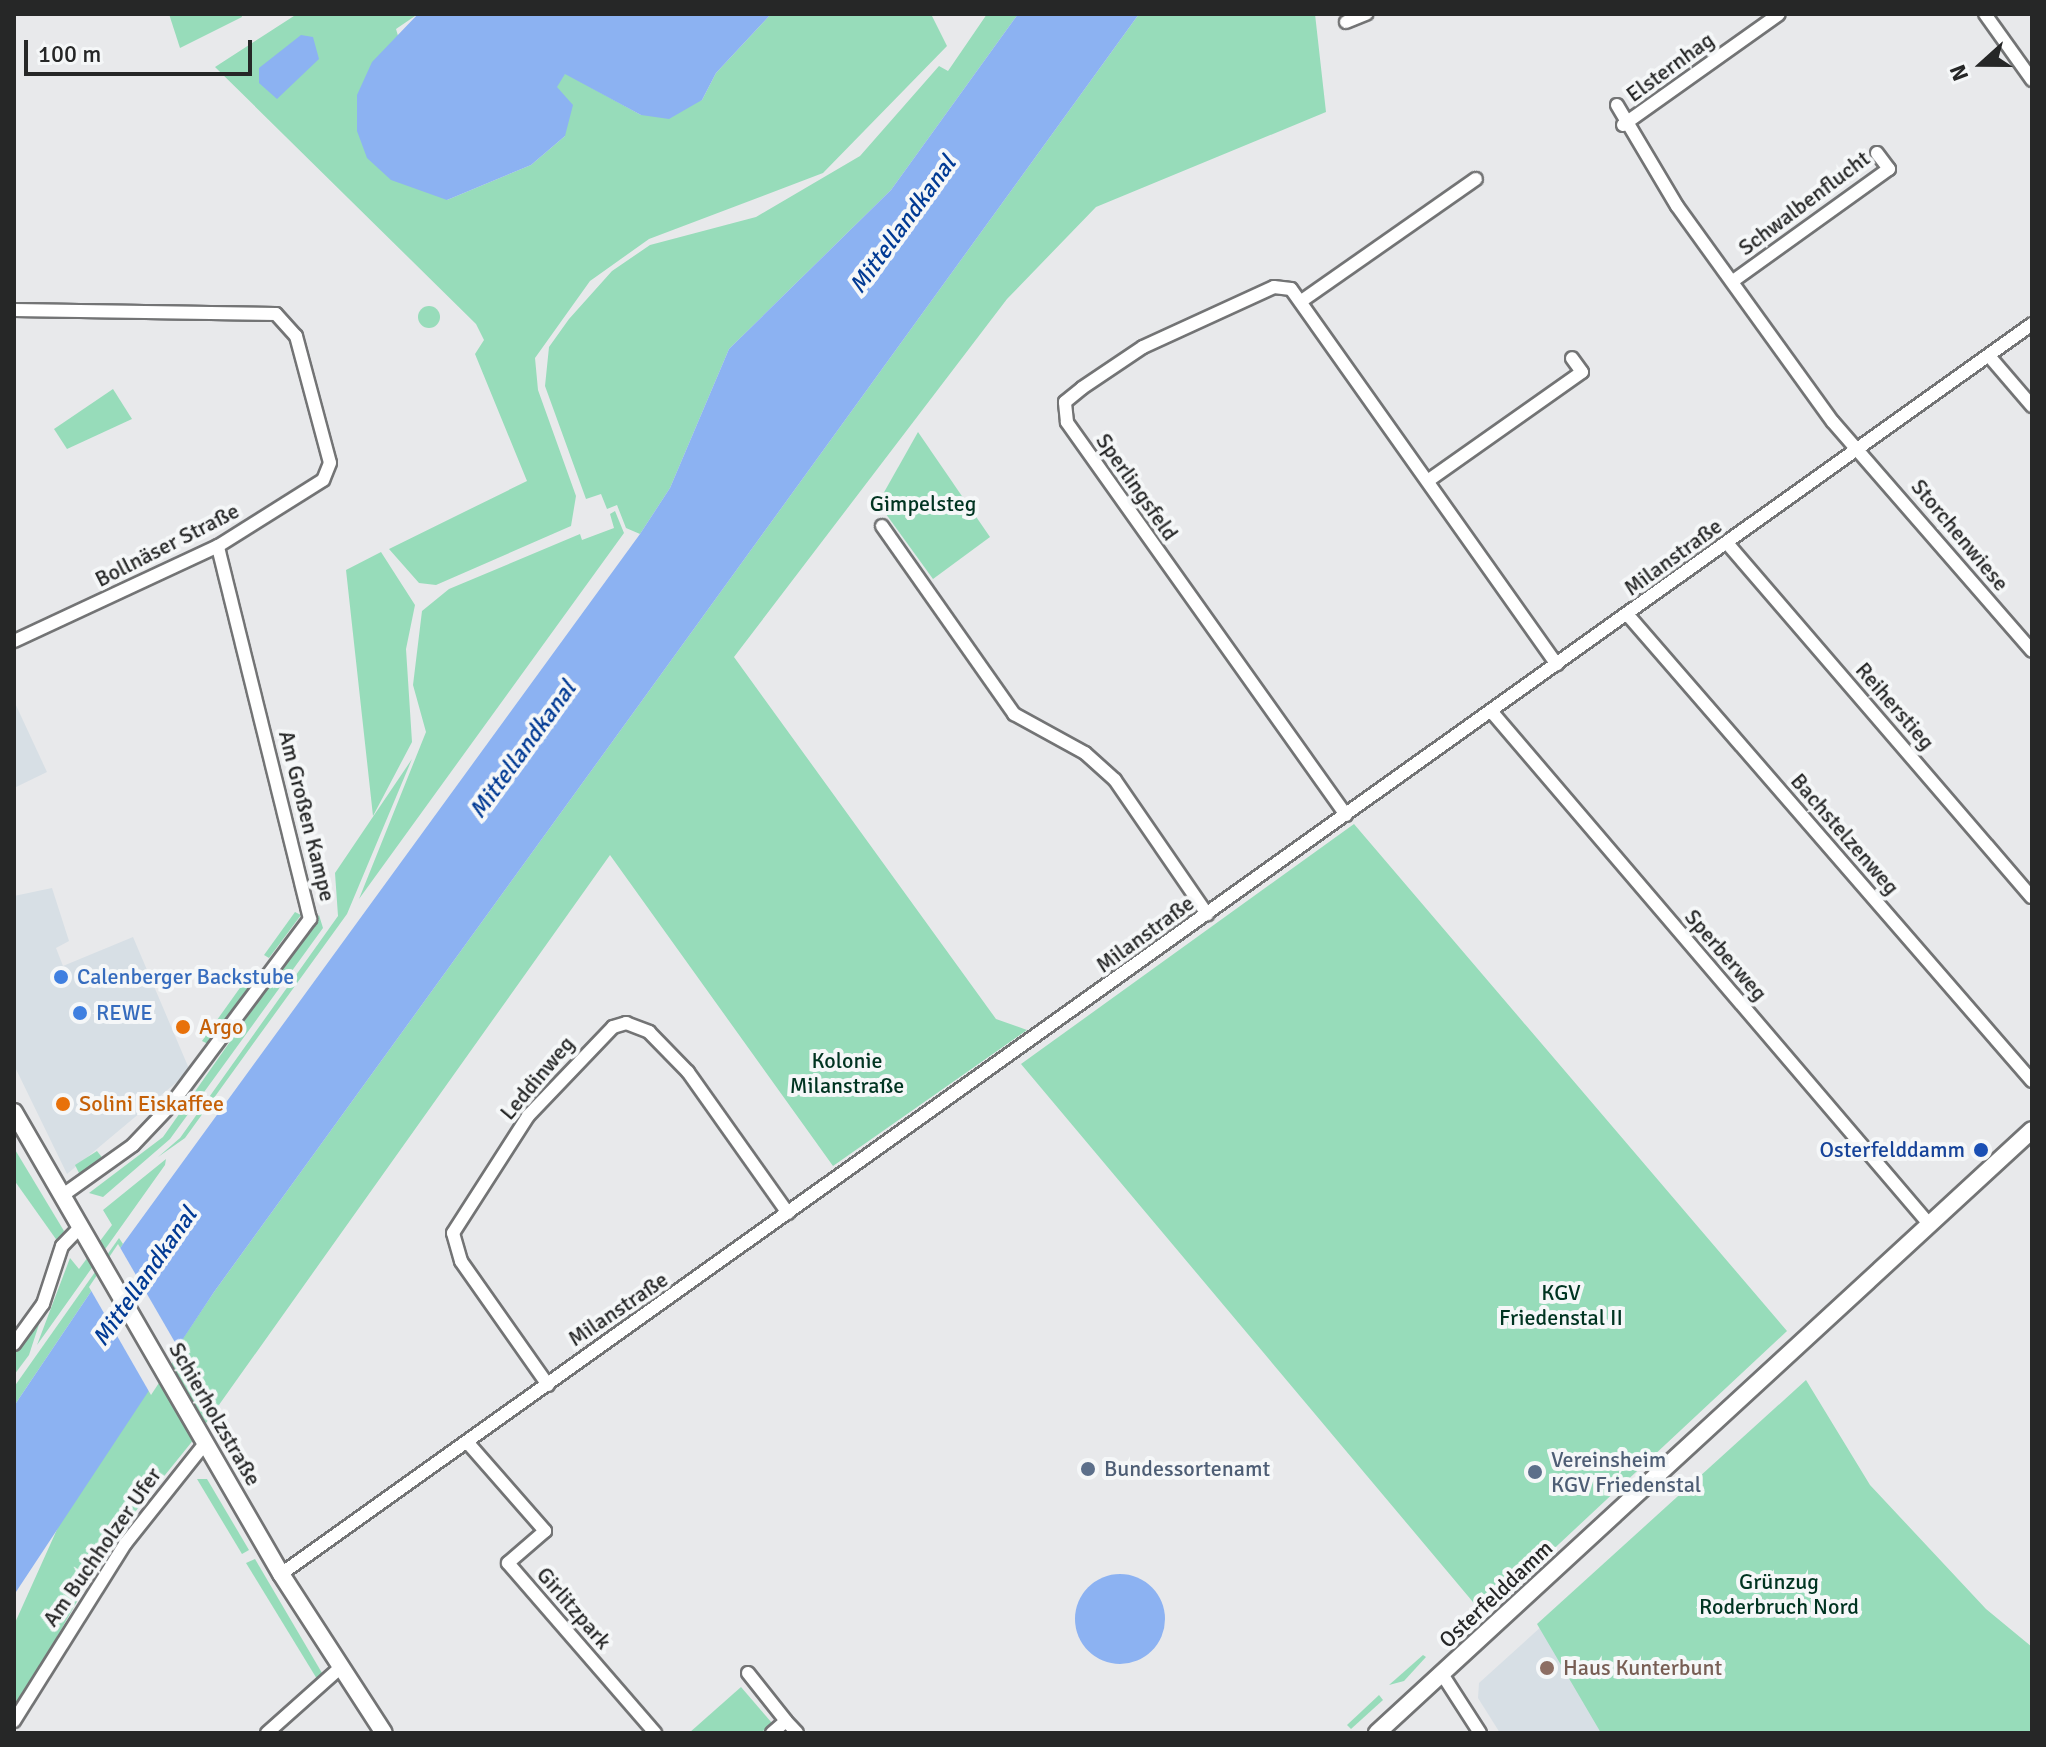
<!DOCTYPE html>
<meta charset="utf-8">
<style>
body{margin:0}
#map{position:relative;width:2046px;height:1747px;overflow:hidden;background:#e8e9eb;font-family:Signika,sans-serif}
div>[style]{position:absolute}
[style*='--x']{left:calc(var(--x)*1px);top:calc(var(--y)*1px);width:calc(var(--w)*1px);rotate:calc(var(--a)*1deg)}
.built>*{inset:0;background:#d7dfe5}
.green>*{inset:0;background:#97dcba}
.round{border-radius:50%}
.water>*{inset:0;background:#8cb2f2}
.pier>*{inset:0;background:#e8e9eb}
.roads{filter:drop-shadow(2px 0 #737475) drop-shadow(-2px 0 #737475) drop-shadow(0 2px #737475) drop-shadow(0 -2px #737475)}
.minor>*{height:12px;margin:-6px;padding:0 6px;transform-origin:6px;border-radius:6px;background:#fff}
.tertiary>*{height:16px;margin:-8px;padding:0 8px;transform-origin:8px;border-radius:8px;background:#fff}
.dots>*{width:22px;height:22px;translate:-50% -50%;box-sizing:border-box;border:4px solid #f5f7f8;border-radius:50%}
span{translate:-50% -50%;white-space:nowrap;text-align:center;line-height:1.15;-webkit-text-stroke:8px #f5f7f8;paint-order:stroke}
.street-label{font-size:22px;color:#262727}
.park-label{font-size:22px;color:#003421}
.shop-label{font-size:22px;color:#366cbe}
.left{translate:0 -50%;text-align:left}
.food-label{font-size:22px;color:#c56008}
.transit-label{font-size:22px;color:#164399}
.right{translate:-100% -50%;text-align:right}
.service-label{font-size:22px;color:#4e5e75}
.education-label{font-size:22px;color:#785e54}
.water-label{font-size:24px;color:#013a94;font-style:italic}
.frame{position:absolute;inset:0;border:16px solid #262727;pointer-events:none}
.north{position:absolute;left:1942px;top:24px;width:80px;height:80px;-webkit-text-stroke:6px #f5f7f8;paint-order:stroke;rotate:249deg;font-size:22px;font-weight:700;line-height:32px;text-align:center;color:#262727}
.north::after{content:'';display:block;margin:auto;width:28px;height:36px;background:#262727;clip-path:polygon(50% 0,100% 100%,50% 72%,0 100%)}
.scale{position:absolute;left:24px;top:40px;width:228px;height:36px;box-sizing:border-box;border:4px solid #262727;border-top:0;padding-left:10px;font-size:24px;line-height:28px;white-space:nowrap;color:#262727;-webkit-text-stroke:6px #f5f7f8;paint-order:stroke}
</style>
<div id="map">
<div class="built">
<i style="clip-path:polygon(14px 701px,47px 772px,14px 788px)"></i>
<i style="clip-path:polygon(52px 888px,69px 941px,56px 948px,63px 966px,133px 937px,190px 1071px,67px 1174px,14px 1065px,14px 896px)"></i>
<i style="clip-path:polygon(1554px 1615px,1637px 1733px,1500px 1733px,1478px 1698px,1479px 1683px)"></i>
</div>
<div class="green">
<i style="clip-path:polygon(169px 14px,241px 14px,242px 17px,180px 48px)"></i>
<i style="clip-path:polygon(297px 14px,418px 14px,396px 29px,447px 200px,531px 165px,565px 136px,556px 87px,565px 73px,641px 115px,702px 100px,716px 73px,771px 14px,931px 14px,947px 46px,823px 173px,649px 239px,590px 281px,535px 358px,538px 390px,576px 496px,571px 526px,436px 585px,419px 583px,389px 549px,527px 481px,475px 354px,484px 340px,476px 324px,215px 67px)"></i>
<i style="clip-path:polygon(987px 14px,1018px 14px,891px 190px,729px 349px,670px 488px,640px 534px,626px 528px,617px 505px,607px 509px,601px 494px,586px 499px,545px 386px,549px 347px,569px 319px,612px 271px,650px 245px,756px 217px,860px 156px,939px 66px,948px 71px)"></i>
<i style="clip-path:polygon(1139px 14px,1315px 14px,1326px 112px,1096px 207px,1007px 299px,734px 657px,996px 1019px,1027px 1030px,833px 1166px,610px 855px,199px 1433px,110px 1543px,14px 1713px,14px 1625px,59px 1525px,117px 1437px,214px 1292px)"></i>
<i class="round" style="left:418px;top:306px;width:22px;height:22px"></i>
<i style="clip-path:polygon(113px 389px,132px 419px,67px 449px,54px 429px)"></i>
<i style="clip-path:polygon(918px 432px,990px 537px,933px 579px,878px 503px)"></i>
<i style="clip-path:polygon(615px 511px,624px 533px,359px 899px,426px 732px,413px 685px,422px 611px,449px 589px,580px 534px,582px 540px,614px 528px,610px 514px)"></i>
<i style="clip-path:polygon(381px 552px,415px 605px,406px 649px,412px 742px,373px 816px,346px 570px)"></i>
<i style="clip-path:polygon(412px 759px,347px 914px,185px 1138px,158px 1157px,180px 1138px,338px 916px,335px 873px)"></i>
<i style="clip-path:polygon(1354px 824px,1787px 1331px,1484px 1614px,1454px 1634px,1450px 1629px,1478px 1608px,1021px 1064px)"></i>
<i style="clip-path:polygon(295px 912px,301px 915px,269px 958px,264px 955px)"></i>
<i style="clip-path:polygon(319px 915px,323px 928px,170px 1139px,103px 1197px,89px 1193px,163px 1137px)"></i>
<i style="clip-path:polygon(242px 985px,249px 988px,208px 1044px,202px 1041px)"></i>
<i style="clip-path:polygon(14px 1148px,64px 1231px,58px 1242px,14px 1180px)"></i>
<i style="clip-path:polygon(97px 1151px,104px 1160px,80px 1175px,75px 1165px)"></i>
<i style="clip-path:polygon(166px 1159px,165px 1165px,37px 1345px,70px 1258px,79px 1269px,112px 1225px,103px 1210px)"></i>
<i style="clip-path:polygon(119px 1238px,123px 1244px,14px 1406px,14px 1387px)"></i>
<i style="clip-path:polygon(43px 1312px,29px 1355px,14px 1375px,14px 1354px)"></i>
<i style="clip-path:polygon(1806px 1380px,1870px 1485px,1986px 1609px,2032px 1647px,2032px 1733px,1601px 1733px,1537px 1624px)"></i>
<i style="clip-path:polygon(197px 1479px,207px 1479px,249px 1550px,242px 1554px)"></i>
<i style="clip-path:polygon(255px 1559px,322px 1673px,317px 1679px,246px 1563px)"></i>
<i style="clip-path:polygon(1426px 1657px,1404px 1681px,1389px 1685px,1423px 1655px)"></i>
<i style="clip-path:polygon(741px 1687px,772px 1723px,761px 1733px,689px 1733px)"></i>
<i style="clip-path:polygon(1379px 1695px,1383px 1700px,1351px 1729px,1347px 1725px)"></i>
</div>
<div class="water">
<i style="clip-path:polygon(418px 14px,771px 14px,716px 73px,702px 100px,669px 119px,641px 115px,565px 74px,557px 87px,573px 105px,565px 136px,531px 165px,447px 200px,391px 180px,367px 158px,357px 131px,357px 95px,372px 62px)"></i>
<i style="clip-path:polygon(1018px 14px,1139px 14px,214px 1292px,14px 1595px,14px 1406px,123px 1244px,640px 534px,670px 488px,729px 349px,891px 190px)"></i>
<i style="clip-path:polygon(301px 35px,313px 37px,319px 59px,277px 99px,259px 83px,259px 68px)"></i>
<i class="round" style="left:1075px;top:1574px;width:90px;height:90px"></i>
</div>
<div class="pier">
<i style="clip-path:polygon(118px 1244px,180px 1351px,151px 1395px,89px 1287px)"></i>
</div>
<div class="roads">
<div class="minor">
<i style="--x:1985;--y:14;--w:81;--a:54.5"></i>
<i style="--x:1346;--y:22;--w:22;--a:-22"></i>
<i style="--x:1617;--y:105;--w:117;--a:59.3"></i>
<i style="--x:1677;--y:206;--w:266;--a:54.2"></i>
<i style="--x:1833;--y:422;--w:303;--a:49"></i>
<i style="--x:1623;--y:125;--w:191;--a:-35.4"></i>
<i style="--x:1733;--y:281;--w:192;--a:-35.7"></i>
<i style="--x:1889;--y:169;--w:20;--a:-127"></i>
<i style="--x:1303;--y:300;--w:211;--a:-35"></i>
<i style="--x:14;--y:310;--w:262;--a:0.9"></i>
<i style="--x:276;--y:314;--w:30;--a:48"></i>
<i style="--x:296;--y:336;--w:131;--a:75"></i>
<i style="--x:330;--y:463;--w:18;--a:112"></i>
<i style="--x:323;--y:480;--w:124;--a:147.8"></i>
<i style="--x:218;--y:546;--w:225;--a:155"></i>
<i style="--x:1989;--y:356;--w:66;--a:49.3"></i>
<i style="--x:1429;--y:480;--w:187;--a:-35.2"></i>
<i style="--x:1582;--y:372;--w:17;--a:-126"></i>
<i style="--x:882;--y:526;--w:230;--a:54.9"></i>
<i style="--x:1014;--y:714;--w:81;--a:28.8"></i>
<i style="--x:1085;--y:753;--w:40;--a:42"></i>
<i style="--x:1115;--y:780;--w:163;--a:55.5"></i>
<i style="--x:1727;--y:543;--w:467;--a:49.3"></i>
<i style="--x:1627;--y:614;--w:618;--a:49.07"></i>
<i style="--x:1491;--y:711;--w:676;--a:49.5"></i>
<i style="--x:1346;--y:815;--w:482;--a:-125.4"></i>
<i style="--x:1067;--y:422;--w:20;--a:-96"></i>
<i style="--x:1065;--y:402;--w:22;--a:-39"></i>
<i style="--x:1082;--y:388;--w:73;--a:-33.9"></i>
<i style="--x:1143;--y:347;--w:144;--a:-24.6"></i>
<i style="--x:1274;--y:287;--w:17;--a:7"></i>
<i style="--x:1291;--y:289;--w:460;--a:54.7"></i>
<i style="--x:63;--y:1195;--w:86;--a:-35.5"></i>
<i style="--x:133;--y:1145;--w:54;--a:-46.5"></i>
<i style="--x:170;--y:1106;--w:234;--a:-53.2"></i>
<i style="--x:310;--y:919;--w:384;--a:-103.9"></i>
<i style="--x:14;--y:1344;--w:49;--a:-54.1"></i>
<i style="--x:43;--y:1304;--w:61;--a:-71.9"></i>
<i style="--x:62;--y:1246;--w:28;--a:-46"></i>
<i style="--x:548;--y:1385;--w:151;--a:-125.1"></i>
<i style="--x:461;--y:1261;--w:29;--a:-106"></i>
<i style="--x:453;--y:1233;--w:139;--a:-57.3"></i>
<i style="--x:528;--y:1116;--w:123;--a:-46.3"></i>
<i style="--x:613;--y:1027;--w:14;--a:-17"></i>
<i style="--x:626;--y:1023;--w:25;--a:21"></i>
<i style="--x:649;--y:1032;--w:56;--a:45.7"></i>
<i style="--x:688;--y:1072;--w:173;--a:54.7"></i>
<i style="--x:468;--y:1443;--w:117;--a:48.8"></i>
<i style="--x:545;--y:1531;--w:49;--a:139.1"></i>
<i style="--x:508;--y:1563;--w:225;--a:49.1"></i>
<i style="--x:281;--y:1574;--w:2151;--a:-35.52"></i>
<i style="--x:748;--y:1673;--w:61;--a:51.6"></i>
<i style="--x:1442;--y:1674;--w:70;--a:57.2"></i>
<i style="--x:14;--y:1721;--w:209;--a:-57.9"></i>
<i style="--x:125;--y:1544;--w:130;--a:-51.5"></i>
<i style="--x:267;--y:1733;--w:98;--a:-41.7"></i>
<i style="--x:772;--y:1733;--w:18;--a:-41"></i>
<i style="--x:786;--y:1721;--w:16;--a:47"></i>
</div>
<div class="tertiary">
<i style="--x:14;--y:1112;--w:534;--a:59.98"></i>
<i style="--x:281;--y:1574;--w:189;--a:57.1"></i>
<i style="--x:1377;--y:1733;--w:890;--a:-42.63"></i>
</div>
</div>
<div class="dots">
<i style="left:61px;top:977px;background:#3f7fe0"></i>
<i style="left:80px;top:1013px;background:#3f7fe0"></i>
<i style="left:183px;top:1027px;background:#e8710a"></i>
<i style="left:63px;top:1104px;background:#e8710a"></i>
<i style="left:1981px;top:1150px;background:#1a4fb4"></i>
<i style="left:1088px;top:1469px;background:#5c6f8a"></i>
<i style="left:1535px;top:1472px;background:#5c6f8a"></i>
<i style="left:1547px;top:1668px;background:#8d6e63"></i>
</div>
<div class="street-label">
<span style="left:1670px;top:67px;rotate:-36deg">Elsternhag</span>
<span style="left:1804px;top:203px;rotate:-37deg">Schwalbenflucht</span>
<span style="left:1137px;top:487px;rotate:55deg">Sperlingsfeld</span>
<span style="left:1960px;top:535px;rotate:50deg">Storchenwiese</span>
<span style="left:167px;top:545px;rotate:-27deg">Bollnäser Straße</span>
<span style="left:1673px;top:557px;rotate:-36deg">Milanstraße</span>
<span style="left:1895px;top:706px;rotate:49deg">Reiherstieg</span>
<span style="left:307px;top:816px;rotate:76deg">Am Großen Kampe</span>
<span style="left:1845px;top:834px;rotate:49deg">Bachstelzenweg</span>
<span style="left:1145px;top:934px;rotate:-36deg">Milanstraße</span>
<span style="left:1726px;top:955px;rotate:49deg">Sperberweg</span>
<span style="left:537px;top:1078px;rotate:-50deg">Leddinweg</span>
<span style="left:618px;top:1309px;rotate:-34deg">Milanstraße</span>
<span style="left:215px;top:1414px;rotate:60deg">Schierholzstraße</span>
<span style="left:102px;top:1547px;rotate:-55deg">Am Buchholzer Ufer</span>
<span style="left:1496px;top:1594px;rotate:-43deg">Osterfelddamm</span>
<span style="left:574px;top:1608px;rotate:49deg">Girlitzpark</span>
</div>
<div class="park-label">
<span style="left:923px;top:504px">Gimpelsteg</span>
<span style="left:847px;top:1073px">Kolonie<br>Milanstraße</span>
<span style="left:1561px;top:1305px">KGV<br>Friedenstal II</span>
<span style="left:1779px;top:1594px">Grünzug<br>Roderbruch Nord</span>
</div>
<div class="shop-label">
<span class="left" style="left:77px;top:977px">Calenberger Backstube</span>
<span class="left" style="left:96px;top:1013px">REWE</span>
</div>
<div class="food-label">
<span class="left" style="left:199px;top:1027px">Argo</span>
<span class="left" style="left:79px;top:1104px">Solini Eiskaffee</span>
</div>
<div class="transit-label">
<span class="right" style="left:1965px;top:1150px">Osterfelddamm</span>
</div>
<div class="service-label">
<span class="left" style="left:1551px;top:1472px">Vereinsheim<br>KGV Friedenstal</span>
<span class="left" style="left:1104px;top:1469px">Bundessortenamt</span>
</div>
<div class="education-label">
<span class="left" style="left:1563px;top:1668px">Haus Kunterbunt</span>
</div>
<div class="water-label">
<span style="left:903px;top:225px;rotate:-54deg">Mittellandkanal</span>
<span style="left:523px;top:750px;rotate:-54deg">Mittellandkanal</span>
<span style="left:145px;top:1277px;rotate:-55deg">Mittellandkanal</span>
</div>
<div class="frame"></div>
<div class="north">N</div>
<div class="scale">100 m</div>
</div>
